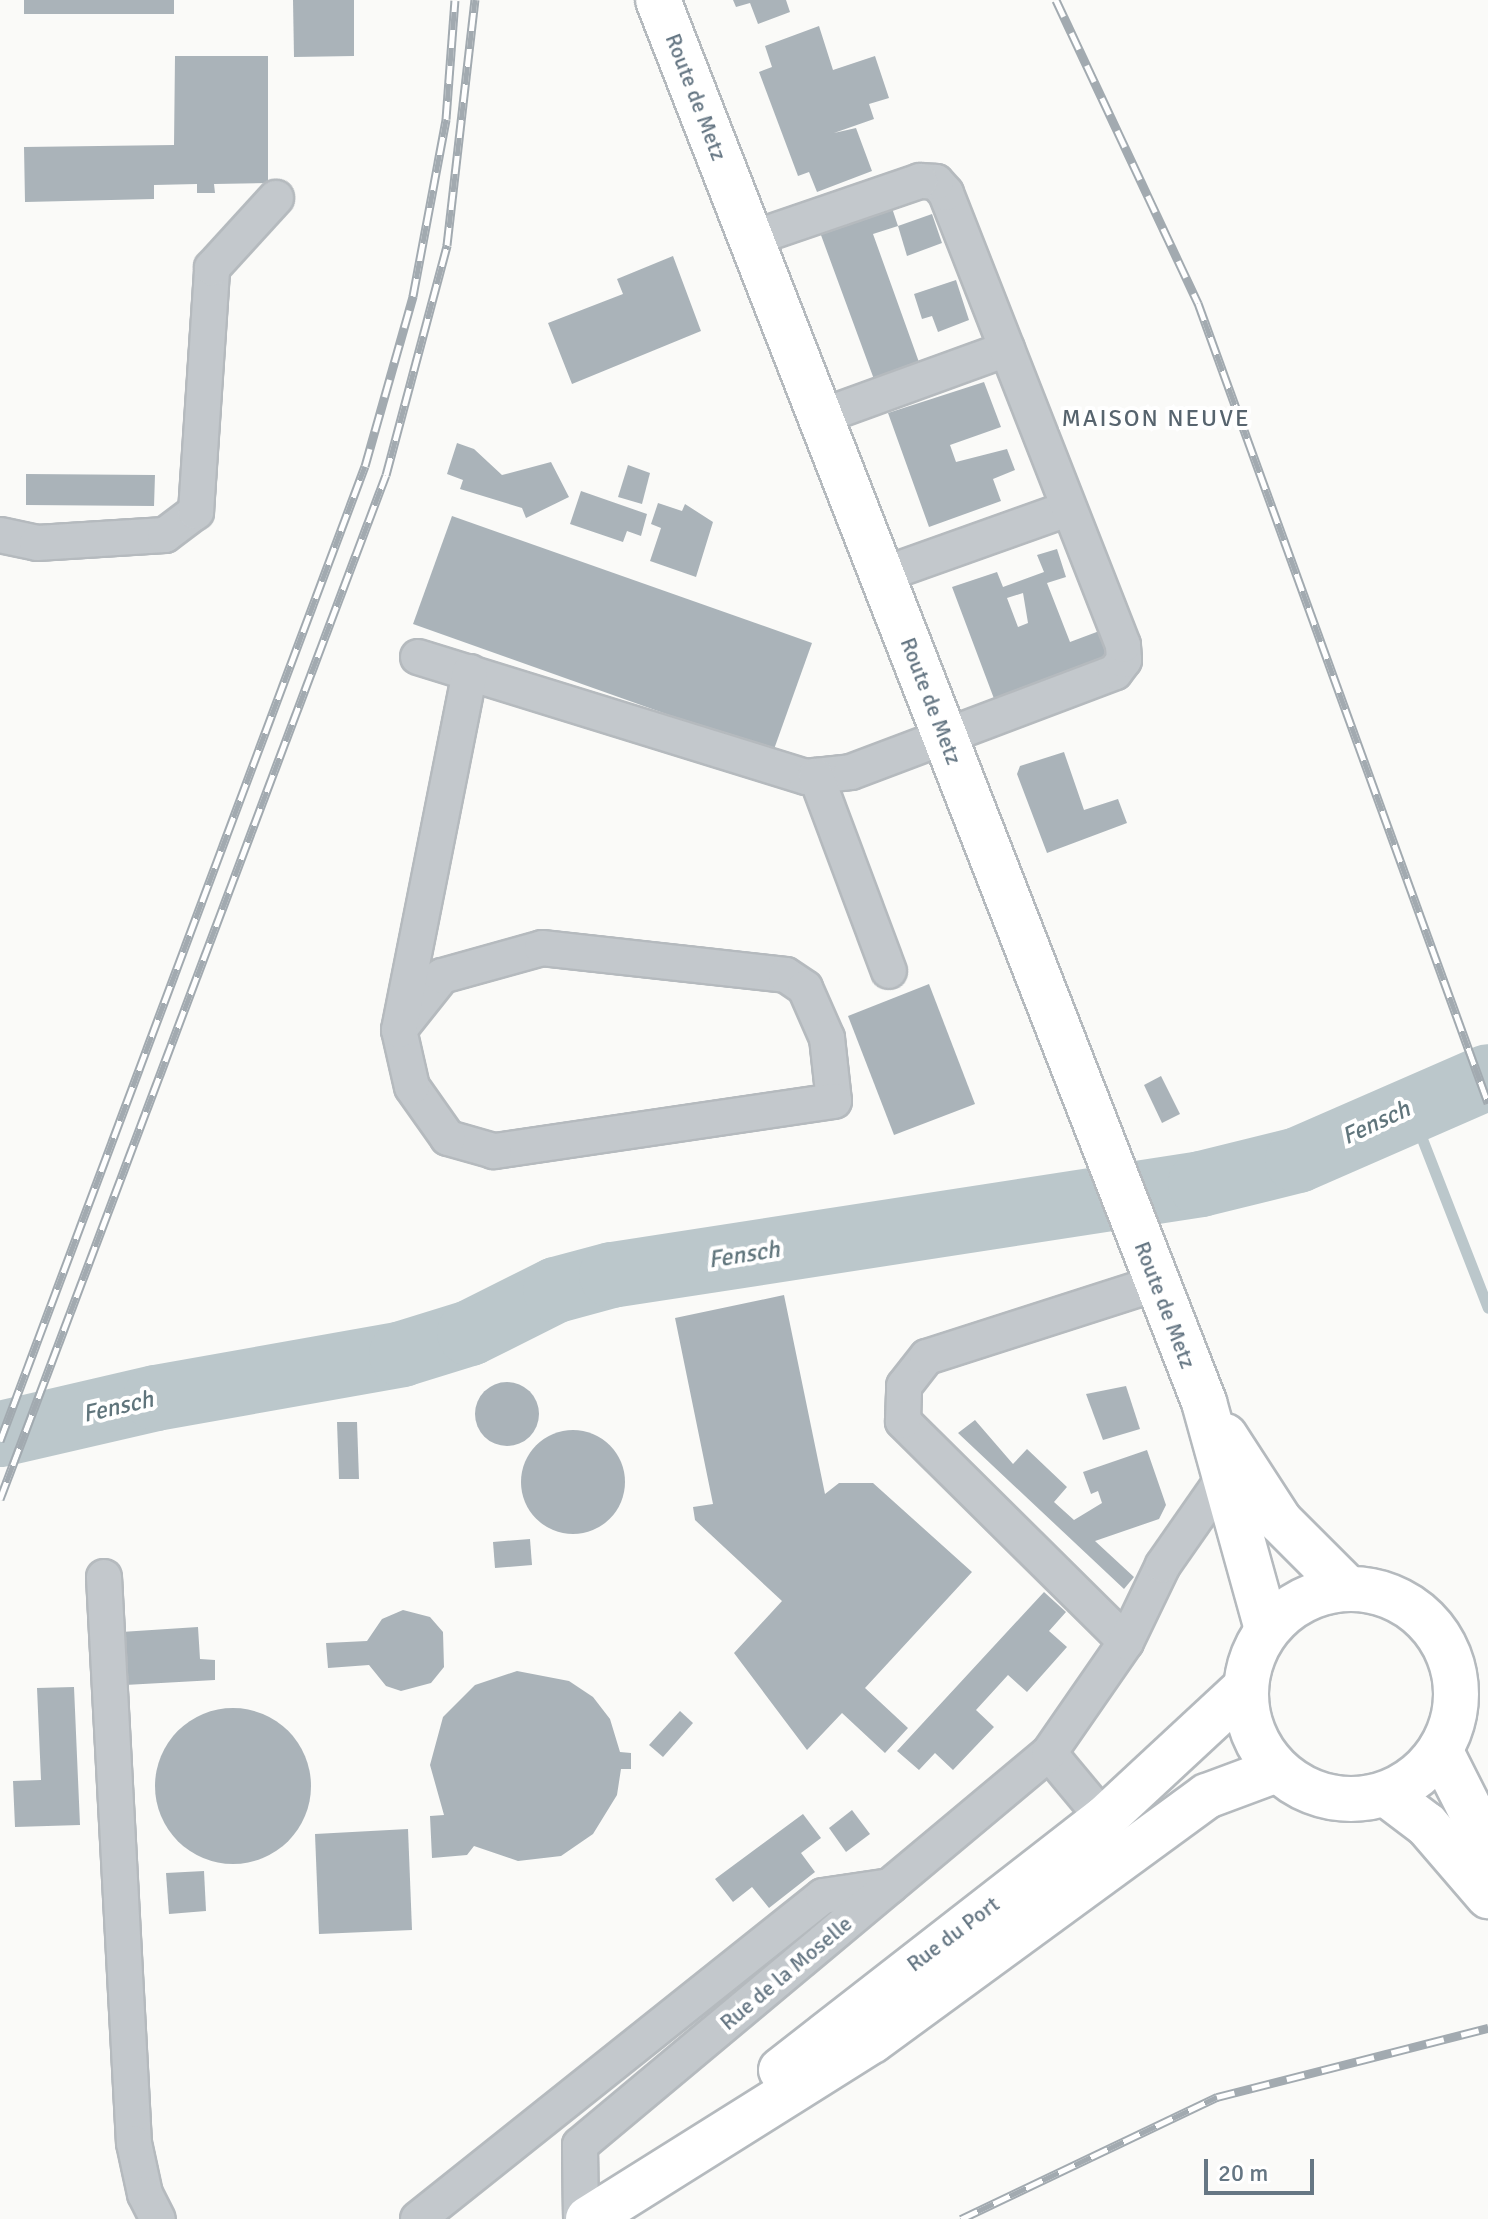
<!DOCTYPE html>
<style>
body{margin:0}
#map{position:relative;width:1488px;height:2219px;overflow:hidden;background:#fafaf8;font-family:Signika,sans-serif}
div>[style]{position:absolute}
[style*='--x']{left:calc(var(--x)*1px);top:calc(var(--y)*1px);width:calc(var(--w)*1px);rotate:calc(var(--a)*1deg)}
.water>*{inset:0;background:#bbc7cb}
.stream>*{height:11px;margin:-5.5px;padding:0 5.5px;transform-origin:5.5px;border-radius:5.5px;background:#bbc7cb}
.river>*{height:66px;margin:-33px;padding:0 33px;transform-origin:33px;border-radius:33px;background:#bbc7cb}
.building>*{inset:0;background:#aab3b9}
.round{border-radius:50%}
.roads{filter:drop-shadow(2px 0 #b5babe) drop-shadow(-2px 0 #b5babe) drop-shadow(0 2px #b5babe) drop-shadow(0 -2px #b5babe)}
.minor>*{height:34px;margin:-17px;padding:0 17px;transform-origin:17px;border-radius:17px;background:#c3c8cc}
.major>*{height:44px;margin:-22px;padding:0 22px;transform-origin:22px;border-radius:22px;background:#fff}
.major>.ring{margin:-22px;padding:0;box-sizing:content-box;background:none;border:44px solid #fff;border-radius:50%}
.rail>*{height:9px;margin-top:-4.5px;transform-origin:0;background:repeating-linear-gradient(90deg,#fff 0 18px,#a2aab0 0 36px);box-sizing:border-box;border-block:2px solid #a2aab0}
span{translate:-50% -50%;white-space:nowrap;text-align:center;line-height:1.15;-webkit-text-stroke:8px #fff;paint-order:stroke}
.street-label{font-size:22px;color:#657683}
.neighbourhood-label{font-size:24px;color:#57646e;letter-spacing:2px}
.water-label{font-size:24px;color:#60757c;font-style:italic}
.scale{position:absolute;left:1204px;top:2159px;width:110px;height:36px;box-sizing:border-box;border:4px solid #657683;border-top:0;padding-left:10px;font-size:24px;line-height:28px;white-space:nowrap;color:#657683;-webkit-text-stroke:6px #fff;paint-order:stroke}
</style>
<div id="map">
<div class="water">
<i style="clip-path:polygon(1488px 1058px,1488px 1110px,1416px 1143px,1393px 1089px)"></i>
</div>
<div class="stream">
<i style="--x:1417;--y:1126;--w:195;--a:68.7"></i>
</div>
<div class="river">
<i style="--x:0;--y:1434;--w:160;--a:-13"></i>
<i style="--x:156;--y:1398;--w:250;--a:-10.1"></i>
<i style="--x:402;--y:1354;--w:71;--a:-17.2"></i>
<i style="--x:470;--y:1333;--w:96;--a:-26.6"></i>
<i style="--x:556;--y:1290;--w:58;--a:-15"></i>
<i style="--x:612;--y:1275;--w:596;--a:-8.78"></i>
<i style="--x:1201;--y:1184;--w:100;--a:-13.9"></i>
<i style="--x:1298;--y:1160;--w:207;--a:-23.6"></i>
</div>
<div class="building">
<i style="clip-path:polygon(24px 0,174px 0,174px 14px,24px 14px)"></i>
<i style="clip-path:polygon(293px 0,354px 0,354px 56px,294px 57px)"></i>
<i style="clip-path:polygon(733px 0,786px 0,790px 12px,758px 24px,750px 3px,736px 7px)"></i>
<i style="clip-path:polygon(819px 26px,833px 70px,875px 56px,889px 98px,869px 104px,874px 119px,834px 133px,856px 128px,872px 171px,817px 192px,809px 172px,798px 176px,759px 72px,772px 67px,765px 46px)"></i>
<i style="clip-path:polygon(175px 56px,268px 56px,268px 183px,214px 184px,215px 193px,197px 193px,197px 184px,154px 185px,154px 199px,25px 202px,24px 147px,174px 145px)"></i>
<i style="clip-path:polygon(889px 199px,898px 226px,873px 234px,920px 365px,875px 382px,818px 227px)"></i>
<i style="clip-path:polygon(932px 214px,942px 243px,907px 256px,898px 226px)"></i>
<i style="clip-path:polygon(673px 256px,701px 331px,572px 384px,548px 323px,623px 294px,617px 279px)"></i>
<i style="clip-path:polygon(956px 280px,969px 320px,938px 332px,932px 316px,922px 319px,914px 294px)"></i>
<i style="clip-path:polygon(984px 382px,1001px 427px,950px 445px,956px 462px,1007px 449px,1015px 470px,993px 479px,1001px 501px,929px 527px,888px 413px)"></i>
<i style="clip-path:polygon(457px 443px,474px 449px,502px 475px,551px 462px,569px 497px,526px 518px,522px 508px,460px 489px,463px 480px,447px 474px)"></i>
<i style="clip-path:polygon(628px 465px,650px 473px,642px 504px,618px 497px)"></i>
<i style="clip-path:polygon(26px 474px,155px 475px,154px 506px,26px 505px)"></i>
<i style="clip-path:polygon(581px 491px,647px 514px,641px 536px,627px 531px,623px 542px,570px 524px)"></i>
<i style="clip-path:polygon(658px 503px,682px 511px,685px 504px,713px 522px,696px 577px,650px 561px,661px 528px,651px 524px)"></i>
<i style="clip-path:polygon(452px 516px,812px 643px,773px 752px,413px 624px)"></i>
<i style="clip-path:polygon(evenodd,1057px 549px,1066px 577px,1047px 583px,1070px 642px,1102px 630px,1116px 667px,996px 704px,952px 587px,997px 572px,1003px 587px,1044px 572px,1037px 555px,1057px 549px,1023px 593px,1028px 623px,1018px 627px,1007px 598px,1023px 593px)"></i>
<i style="clip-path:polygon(1064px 752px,1084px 810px,1118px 799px,1127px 823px,1047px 853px,1017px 774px,1020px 766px)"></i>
<i style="clip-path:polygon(929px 984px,975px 1104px,894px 1135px,848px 1016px)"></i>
<i style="clip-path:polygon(1161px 1076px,1180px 1114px,1162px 1123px,1144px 1085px)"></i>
<i style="clip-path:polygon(784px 1295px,825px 1494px,839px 1483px,873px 1483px,972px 1572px,865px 1688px,908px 1728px,885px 1753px,842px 1713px,807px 1750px,734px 1653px,782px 1601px,695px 1520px,693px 1507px,713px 1504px,675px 1318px)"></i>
<i class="round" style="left:475px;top:1382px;width:64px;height:64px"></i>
<i style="clip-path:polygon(1126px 1386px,1140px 1429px,1103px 1440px,1086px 1394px)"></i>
<i style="clip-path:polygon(975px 1420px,1013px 1464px,1027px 1449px,1067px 1487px,1054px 1502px,1074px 1520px,1102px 1503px,1098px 1491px,1091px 1494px,1083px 1472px,1147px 1450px,1166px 1505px,1159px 1519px,1095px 1541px,1134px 1577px,1124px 1589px,958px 1433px)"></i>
<i style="clip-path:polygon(337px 1422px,357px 1422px,359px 1479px,339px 1479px)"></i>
<i class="round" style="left:521px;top:1430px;width:104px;height:104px"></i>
<i style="clip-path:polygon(530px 1539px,532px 1565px,495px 1568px,493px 1542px)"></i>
<i style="clip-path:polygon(1044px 1592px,1066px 1612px,1049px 1631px,1067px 1647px,1027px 1692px,1008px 1675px,976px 1710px,994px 1727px,953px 1770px,935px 1753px,919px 1770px,897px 1751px)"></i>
<i style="clip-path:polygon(403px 1610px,430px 1617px,443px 1632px,444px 1667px,431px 1683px,401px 1691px,386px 1686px,369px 1665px,328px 1668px,326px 1643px,367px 1641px,382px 1619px)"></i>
<i style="clip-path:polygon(198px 1627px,200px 1659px,215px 1660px,215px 1680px,125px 1685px,121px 1632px)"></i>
<i style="clip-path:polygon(517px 1671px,569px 1681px,593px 1697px,610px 1719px,620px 1752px,631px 1753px,631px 1769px,621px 1769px,617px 1795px,593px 1834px,561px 1856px,518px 1861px,474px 1846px,467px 1855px,432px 1858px,430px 1816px,444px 1815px,430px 1765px,443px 1717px,475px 1685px)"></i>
<i style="clip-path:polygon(74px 1687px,80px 1825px,15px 1827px,13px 1781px,41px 1780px,37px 1688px)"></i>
<i class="round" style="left:155px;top:1708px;width:156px;height:156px"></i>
<i style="clip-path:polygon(680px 1711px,693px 1723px,663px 1757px,649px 1745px)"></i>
<i style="clip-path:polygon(852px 1810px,870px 1834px,846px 1852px,829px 1828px)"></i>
<i style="clip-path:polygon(803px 1814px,821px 1838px,801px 1853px,815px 1872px,769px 1908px,752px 1887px,733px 1902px,715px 1879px)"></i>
<i style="clip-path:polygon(408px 1829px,412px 1930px,319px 1934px,315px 1834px)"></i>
<i style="clip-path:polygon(204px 1871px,206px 1911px,169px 1914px,166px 1873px)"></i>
</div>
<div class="roads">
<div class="minor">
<i style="--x:820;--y:417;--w:199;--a:-20"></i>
<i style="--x:0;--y:535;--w:38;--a:12"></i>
<i style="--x:37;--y:543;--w:128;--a:-3.6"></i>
<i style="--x:165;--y:535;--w:39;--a:-37"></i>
<i style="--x:196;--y:512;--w:245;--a:-86.2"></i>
<i style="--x:212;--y:268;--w:95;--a:-47.6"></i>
<i style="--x:882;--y:575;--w:196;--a:-19.6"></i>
<i style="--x:418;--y:657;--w:406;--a:17.2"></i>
<i style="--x:806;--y:777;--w:45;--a:-6.3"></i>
<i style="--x:851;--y:772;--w:282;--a:-20.7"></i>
<i style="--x:1115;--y:672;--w:15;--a:-53"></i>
<i style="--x:1124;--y:660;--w:15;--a:-94"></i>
<i style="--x:1123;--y:645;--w:485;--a:-111.4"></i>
<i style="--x:946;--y:193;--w:15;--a:-132"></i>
<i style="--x:936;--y:182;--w:16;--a:-176"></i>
<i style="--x:920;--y:181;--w:179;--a:161.1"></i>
<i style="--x:816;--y:776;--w:208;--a:69.5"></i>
<i style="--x:399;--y:1030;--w:69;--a:-51.5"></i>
<i style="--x:442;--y:976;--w:104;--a:-15.6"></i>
<i style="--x:542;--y:948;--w:245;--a:6.3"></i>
<i style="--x:786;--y:975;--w:23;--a:34"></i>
<i style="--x:805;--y:988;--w:55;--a:66.3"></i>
<i style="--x:827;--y:1038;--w:63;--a:83.7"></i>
<i style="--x:834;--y:1101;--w:344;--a:171.6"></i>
<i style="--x:494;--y:1151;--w:48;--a:-164.2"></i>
<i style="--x:448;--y:1138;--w:62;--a:-125.2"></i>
<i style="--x:412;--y:1087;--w:58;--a:-102.8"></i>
<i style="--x:399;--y:1030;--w:365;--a:-78.8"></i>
<i style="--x:104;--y:1577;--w:567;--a:86.97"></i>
<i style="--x:134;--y:2143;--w:52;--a:77.8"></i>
<i style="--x:145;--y:2194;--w:28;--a:63"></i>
<i style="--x:1126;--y:1642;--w:314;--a:-135.3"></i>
<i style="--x:903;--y:1421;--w:35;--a:-88"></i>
<i style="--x:904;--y:1386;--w:37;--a:-52"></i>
<i style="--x:927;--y:1357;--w:242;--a:-17.8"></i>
<i style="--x:1049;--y:1753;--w:86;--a:50.2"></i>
<i style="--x:418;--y:2219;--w:518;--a:-38.57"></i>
<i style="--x:823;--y:1896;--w:68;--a:-8.5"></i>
<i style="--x:581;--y:2219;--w:74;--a:-90.8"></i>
<i style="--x:580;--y:2145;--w:611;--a:-39.89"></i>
<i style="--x:1049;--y:1753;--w:135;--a:-55.3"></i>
<i style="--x:1126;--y:1642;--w:85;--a:-64.3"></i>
<i style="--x:1163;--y:1565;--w:105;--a:-55.1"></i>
</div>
<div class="major">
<i style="--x:658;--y:0;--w:1505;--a:68.72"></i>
<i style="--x:1204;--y:1402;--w:236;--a:74.5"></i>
<i style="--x:1225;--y:1436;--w:101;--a:57.1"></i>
<i style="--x:1280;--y:1521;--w:96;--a:45"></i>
<i class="ring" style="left:1246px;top:1589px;width:166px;height:166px"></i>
<i style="--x:1440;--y:1750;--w:106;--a:63.2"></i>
<i style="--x:1386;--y:1794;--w:51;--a:37.1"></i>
<i style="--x:1427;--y:1825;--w:94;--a:49.3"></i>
<i style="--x:781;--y:2070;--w:409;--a:-37.9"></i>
<i style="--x:1104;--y:1819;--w:192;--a:-42.9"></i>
<i style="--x:588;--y:2219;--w:335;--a:-32.1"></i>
<i style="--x:872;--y:2041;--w:415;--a:-36.2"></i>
<i style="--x:1207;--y:1796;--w:75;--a:-20.4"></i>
</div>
</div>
<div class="rail">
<i style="--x:1056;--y:0;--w:335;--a:64.9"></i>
<i style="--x:1198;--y:303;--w:851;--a:70.07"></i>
<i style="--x:0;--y:1441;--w:1041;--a:-69.48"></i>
<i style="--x:365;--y:466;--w:177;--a:-74.2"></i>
<i style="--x:413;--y:296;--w:180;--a:-79.4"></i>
<i style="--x:446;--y:119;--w:119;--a:-85.7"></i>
<i style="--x:0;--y:1499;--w:1094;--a:-69.35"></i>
<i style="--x:386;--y:475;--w:238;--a:-75.1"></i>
<i style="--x:447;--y:245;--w:247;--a:-83.5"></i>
<i style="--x:961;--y:2219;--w:284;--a:-25.5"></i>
<i style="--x:1217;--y:2097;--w:280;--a:-14.3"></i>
</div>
<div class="street-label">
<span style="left:696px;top:97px;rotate:69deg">Route de Metz</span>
<span style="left:931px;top:701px;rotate:69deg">Route de Metz</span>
<span style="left:1165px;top:1305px;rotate:69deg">Route de Metz</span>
<span style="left:953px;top:1934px;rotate:-37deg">Rue du Port</span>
<span style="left:786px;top:1973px;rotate:-40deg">Rue de la Moselle</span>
</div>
<div class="neighbourhood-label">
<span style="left:1156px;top:419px">MAISON NEUVE</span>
</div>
<div class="water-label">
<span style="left:1376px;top:1123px;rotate:-25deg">Fensch</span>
<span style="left:744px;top:1255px;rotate:-9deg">Fensch</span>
<span style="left:118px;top:1407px;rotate:-13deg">Fensch</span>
</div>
<div class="scale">20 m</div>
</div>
